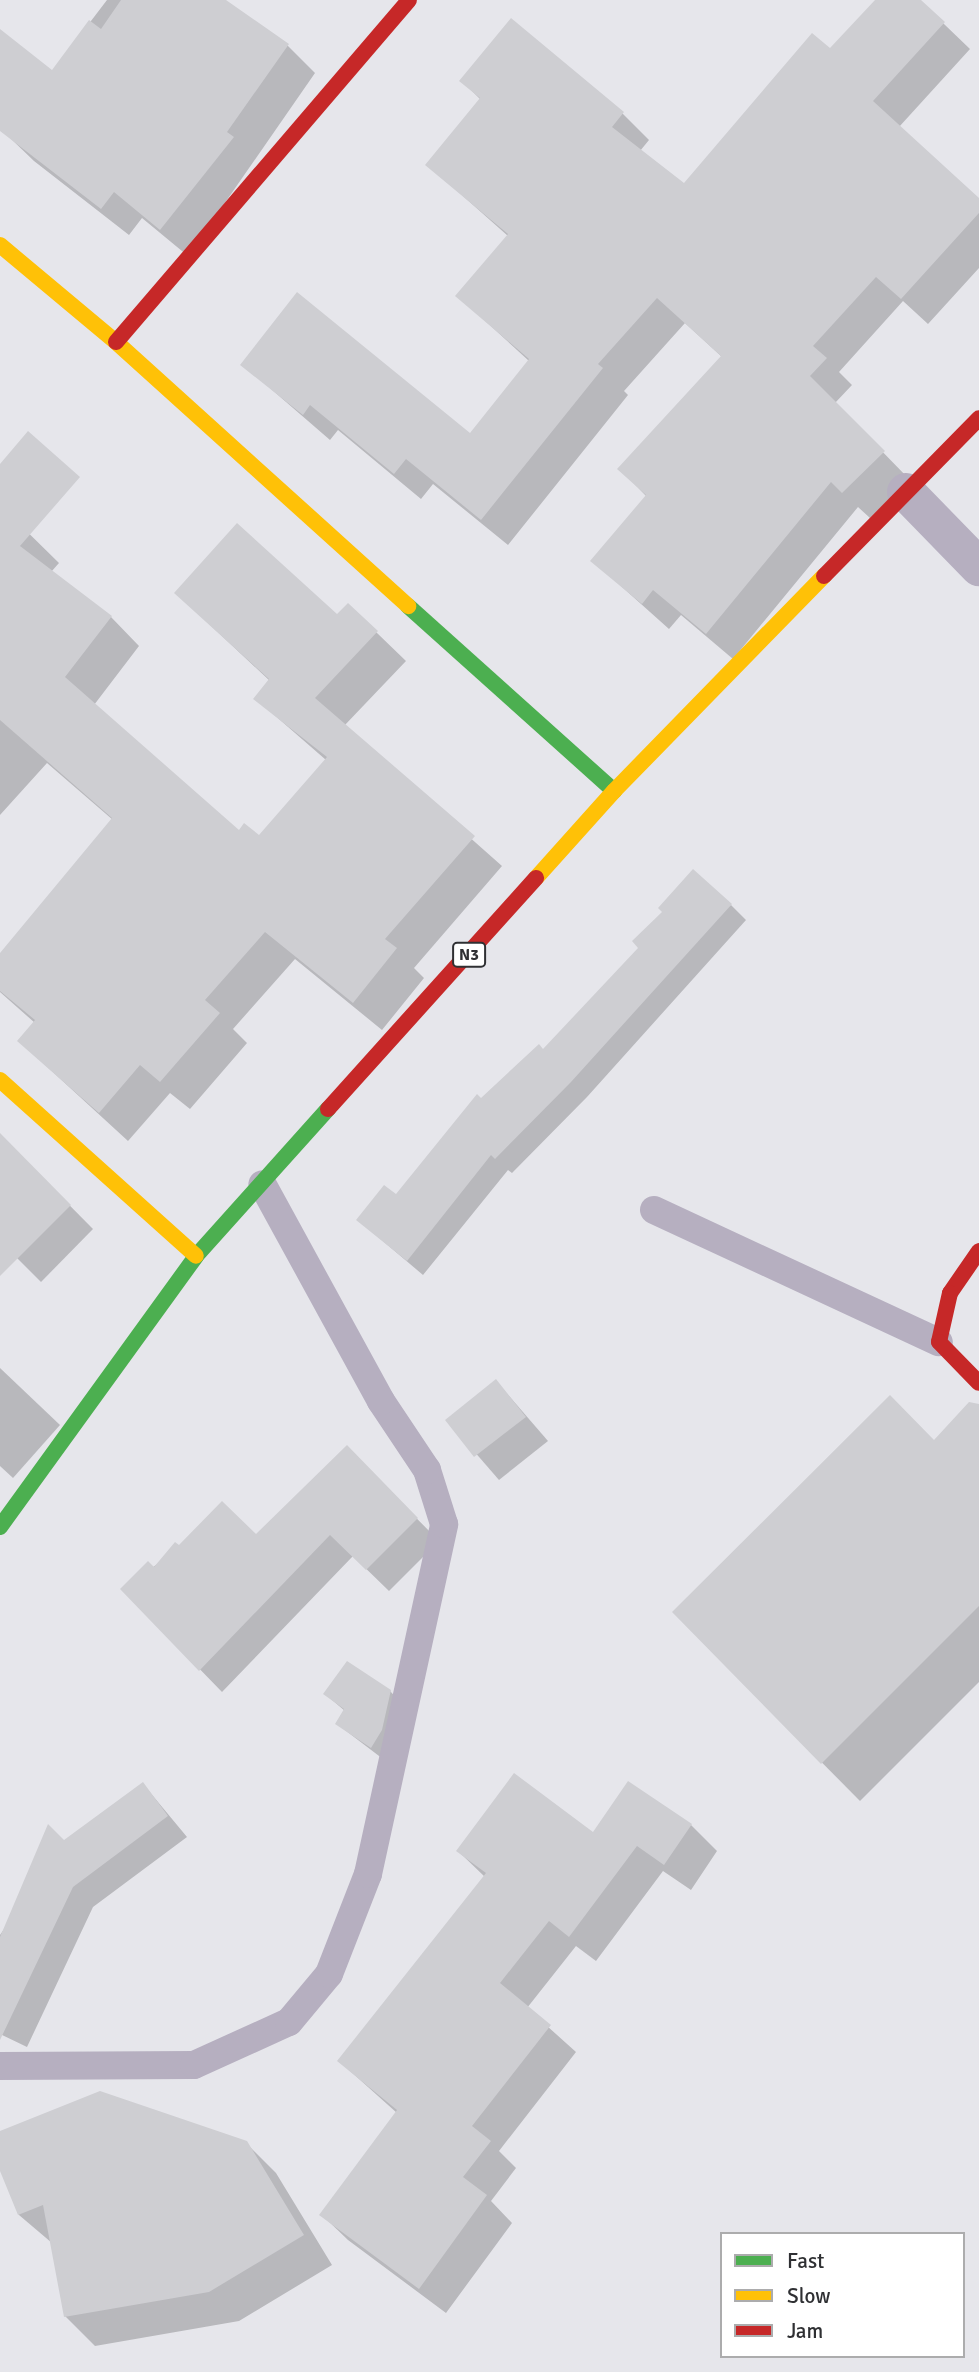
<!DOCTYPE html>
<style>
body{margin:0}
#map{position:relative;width:979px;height:2372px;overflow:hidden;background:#e6e6eb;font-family:Signika,sans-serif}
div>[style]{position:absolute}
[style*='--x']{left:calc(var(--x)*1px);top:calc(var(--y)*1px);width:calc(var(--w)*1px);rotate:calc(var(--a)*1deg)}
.shadow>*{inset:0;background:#0003}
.building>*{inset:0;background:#ceced2}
.lane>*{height:28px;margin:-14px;padding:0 14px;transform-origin:14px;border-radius:14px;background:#b6afc0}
.street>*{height:38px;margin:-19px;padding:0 19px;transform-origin:19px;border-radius:19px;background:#b6afc0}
.fast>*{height:16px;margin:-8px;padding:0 8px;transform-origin:8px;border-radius:8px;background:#4caf50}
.slow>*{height:16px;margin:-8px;padding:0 8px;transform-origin:8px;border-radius:8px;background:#ffc107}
.jam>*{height:16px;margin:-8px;padding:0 8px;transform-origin:8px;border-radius:8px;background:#c62828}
span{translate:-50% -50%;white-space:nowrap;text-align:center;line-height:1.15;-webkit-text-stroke:7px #fff;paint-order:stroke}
.shield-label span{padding:2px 5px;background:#fff;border:2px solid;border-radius:5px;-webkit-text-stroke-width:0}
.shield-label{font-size:16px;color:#2f3033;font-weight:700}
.legend{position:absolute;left:720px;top:2232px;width:245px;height:126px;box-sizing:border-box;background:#fff;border:2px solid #acacad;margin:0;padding:9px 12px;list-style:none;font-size:21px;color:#2f3033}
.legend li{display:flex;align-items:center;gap:14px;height:35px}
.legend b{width:35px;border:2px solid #acacad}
</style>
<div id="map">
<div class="shadow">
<i style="clip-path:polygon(107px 0,223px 0,288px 46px,315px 73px,188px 256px,142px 218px,129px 235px,34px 161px,6px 134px,0 115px,0 31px,52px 72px)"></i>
<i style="clip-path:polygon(877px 0,919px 0,970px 49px,899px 127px,979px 201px,979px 268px,928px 324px,903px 301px,839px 372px,852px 385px,835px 403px,909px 479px,870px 518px,858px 507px,733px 659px,681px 615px,669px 629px,593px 561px,647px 497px,620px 469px,722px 357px,685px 323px,624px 391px,628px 395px,508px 545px,433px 484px,421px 499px,338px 430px,330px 440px,242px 364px,470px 436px,529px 361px,458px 296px,508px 236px,428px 165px,480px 99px,462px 81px,512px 20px,623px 114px,649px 140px,640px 151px,684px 185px,830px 51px)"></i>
<i style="clip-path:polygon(0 505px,59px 563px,51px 572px,111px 617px,139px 646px,94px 705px,239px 832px,259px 838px,326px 760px,256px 699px,270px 681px,176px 593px,337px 616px,348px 605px,406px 661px,344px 726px,502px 866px,414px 968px,424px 978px,382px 1030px,295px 959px,233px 1029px,247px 1043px,190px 1109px,170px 1093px,128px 1141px,19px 1041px,35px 1023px,0 992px,0 956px,113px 820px,47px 763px,0 815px)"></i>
<i style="clip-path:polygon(731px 905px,746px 920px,587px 1097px,512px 1173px,508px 1170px,423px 1275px,358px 1220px,396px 1197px,481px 1100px,544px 1052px,641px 948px)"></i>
<i style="clip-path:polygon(0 1135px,93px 1229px,41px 1282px,0 1241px)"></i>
<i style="clip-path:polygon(0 1368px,60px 1425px,13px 1478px,0 1466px)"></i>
<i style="clip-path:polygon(496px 1381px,548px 1441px,499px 1480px,447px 1420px)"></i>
<i style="clip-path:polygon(979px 1425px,979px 1682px,860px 1801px,674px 1613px,934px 1442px)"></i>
<i style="clip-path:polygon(347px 1448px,439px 1541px,389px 1591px,353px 1556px,222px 1692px,122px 1589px,180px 1548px,256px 1537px)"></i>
<i style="clip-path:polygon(390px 1691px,402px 1704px,383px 1759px,337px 1724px,345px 1711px,325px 1694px)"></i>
<i style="clip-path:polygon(143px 1784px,187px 1837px,93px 1907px,27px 2047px,0 2034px,0 1935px,64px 1842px)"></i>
<i style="clip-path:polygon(691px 1825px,717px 1851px,691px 1890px,663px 1871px,596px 1961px,576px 1946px,527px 2008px,576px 2052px,499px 2151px,516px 2168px,491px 2201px,512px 2223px,446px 2313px,348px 2240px,322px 2215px,397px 2113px,339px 2061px,485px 1877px,458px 1851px)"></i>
<i style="clip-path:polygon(0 2133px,246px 2143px,276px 2173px,332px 2265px,239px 2321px,95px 2346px,65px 2316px,52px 2243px,19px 2215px,0 2166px)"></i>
</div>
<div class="building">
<i style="clip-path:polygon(121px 0,226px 0,289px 44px,227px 132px,234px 137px,160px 230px,114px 192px,101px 209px,0 131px,0 29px,52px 70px,89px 20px,101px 29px)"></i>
<i style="clip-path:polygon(875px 0,921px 0,945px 22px,873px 101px,979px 198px,979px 213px,901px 299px,876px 277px,813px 346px,827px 358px,810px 376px,885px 451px,842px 493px,831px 482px,706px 634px,653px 590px,642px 604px,590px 561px,646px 495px,617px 469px,721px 356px,657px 298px,598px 364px,603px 368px,481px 520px,406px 459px,394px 474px,310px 405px,303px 415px,240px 365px,297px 292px,470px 433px,529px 359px,455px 296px,508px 234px,425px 165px,480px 98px,459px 81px,511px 18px,624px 112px,612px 127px,684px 183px,812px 33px,830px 48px)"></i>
<i style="clip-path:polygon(28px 431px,80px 477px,20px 546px,112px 616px,65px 677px,239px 830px,244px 823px,259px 835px,327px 757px,253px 699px,269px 679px,174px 593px,237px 523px,337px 614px,348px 603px,378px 631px,315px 698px,475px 836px,385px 939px,397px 948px,353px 1003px,265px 932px,205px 1000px,220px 1013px,160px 1082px,140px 1065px,99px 1113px,17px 1041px,35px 1020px,0 991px,0 953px,112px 818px,0 720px,0 464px)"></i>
<i style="clip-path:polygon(693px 869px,732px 904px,571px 1082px,495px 1159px,491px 1155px,407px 1261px,356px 1220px,384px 1185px,396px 1194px,477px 1094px,481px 1098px,539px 1044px,543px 1049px,638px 948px,632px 941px,662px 912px,658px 908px)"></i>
<i style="clip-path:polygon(0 1133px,71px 1205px,0 1276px)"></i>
<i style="clip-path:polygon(496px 1379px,526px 1417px,474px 1457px,445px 1420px)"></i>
<i style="clip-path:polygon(890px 1395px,934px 1440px,969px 1402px,979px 1404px,979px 1606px,821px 1764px,672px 1612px)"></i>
<i style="clip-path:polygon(347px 1445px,418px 1518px,366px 1570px,330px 1535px,199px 1671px,120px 1589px,148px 1561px,154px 1567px,175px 1542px,179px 1545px,222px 1501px,256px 1534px)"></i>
<i style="clip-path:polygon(347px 1661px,391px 1690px,382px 1730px,371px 1748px,335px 1724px,344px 1709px,323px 1694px)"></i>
<i style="clip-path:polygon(514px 1773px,593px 1832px,628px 1781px,692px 1824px,664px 1865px,637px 1846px,569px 1937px,549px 1921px,500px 1983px,551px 2025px,472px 2126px,491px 2141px,463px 2177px,487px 2195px,419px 2289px,319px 2215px,397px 2110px,337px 2061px,486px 1873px,456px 1851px)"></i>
<i style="clip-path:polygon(143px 1782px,168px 1816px,73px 1887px,0 2040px,0 1937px,48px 1824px,64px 1840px)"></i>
<i style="clip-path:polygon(100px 2091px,247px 2141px,304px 2235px,209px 2292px,64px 2317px,43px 2205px,18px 2215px,0 2171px,0 2131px)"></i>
</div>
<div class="lane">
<i style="--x:654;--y:1210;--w:314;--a:24.9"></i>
<i style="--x:0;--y:2066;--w:194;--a:-0.3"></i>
<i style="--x:194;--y:2065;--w:104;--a:-24.4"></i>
<i style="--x:289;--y:2022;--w:62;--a:-50.2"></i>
<i style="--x:329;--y:1974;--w:107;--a:-68.7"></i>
<i style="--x:368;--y:1874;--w:358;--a:-77.7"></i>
<i style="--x:444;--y:1524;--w:57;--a:-107.5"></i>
<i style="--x:427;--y:1470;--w:83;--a:-123.7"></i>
<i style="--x:381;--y:1401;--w:247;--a:-118.7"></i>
</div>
<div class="street">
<i style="--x:906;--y:492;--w:105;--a:45.8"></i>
</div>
<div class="fast">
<i style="--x:408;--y:606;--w:277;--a:41.9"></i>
<i style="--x:0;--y:1527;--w:334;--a:-54.1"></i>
<i style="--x:196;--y:1256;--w:198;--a:-48.1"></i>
</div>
<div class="slow">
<i style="--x:0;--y:245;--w:151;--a:39.9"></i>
<i style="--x:116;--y:342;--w:394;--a:42.1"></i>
<i style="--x:536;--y:878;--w:117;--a:-48.1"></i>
<i style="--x:614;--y:791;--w:301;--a:-45.7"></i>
<i style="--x:0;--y:1080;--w:263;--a:41.9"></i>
</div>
<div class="jam">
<i style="--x:116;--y:342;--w:450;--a:-49.4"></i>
<i style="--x:824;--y:576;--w:221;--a:-45.5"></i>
<i style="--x:328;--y:1109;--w:311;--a:-48"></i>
<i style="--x:979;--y:1251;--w:51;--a:124.6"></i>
<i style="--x:950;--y:1293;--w:50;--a:102.7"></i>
<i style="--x:939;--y:1342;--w:57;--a:45.7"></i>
</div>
<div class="shield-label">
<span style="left:469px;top:955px">N3</span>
</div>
<ul class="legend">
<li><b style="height:9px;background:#4caf50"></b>Fast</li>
<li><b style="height:9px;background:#ffc107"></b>Slow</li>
<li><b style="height:9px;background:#c62828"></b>Jam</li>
</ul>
</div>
